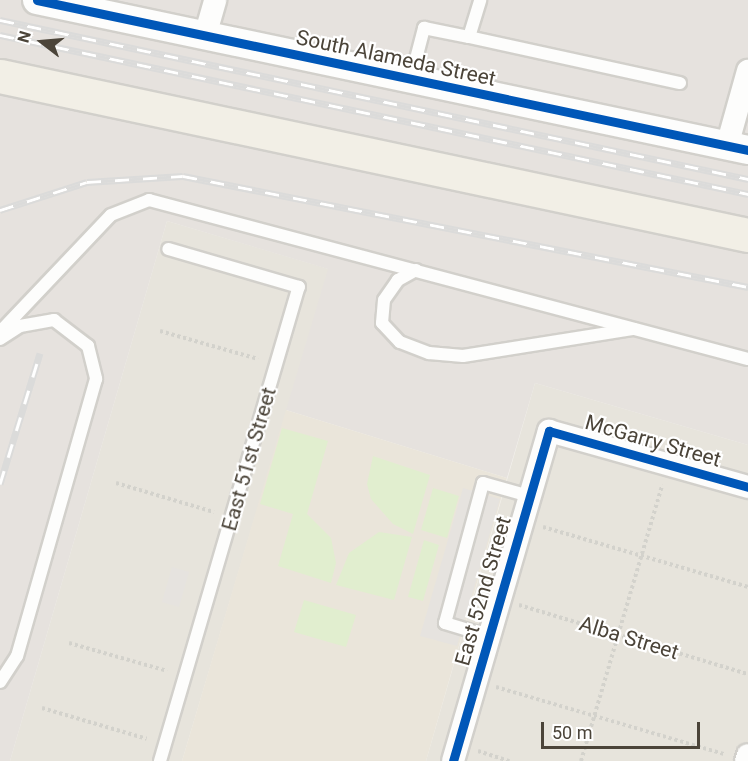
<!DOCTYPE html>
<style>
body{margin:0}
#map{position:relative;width:748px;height:761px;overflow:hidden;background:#f4f2ee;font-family:Roboto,sans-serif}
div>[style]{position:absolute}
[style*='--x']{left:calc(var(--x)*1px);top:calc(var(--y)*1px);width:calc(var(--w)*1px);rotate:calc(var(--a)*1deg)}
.residential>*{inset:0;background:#e7e4dc}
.industrial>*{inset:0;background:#e6e2de}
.education>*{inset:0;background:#eae5da}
.green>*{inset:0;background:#e1eecf}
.parking>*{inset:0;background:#e6e3df}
.path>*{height:4px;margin-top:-2px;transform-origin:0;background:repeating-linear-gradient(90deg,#d3d2cc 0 3px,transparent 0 6px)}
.roads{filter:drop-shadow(2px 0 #d2d0cb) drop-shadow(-2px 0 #d2d0cb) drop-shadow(0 2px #d2d0cb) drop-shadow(0 -2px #d2d0cb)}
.service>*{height:12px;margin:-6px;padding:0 6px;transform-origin:6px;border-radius:6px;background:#fdfdfc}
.minor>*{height:22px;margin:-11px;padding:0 11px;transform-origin:11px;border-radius:11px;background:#fdfdfc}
.tertiary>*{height:28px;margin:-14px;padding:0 14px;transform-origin:14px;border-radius:14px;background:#fdfdfc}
.primary>*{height:33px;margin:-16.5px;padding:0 16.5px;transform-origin:16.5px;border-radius:16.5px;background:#f2efe6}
.rail>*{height:7px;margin-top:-3.5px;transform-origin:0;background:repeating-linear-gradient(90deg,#fff 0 14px,#dbdbda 0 28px);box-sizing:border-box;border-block:2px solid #dbdbda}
.cycleway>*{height:9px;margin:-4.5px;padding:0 4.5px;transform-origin:4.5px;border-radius:4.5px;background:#0057b8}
span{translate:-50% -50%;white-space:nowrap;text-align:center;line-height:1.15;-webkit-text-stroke:4.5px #fff;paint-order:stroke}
.street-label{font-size:21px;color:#4b4439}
.north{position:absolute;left:12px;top:12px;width:60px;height:60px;-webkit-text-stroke:4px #fff;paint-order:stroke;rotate:286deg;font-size:16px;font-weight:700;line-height:24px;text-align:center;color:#4b4439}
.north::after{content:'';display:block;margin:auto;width:21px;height:27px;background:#4b4439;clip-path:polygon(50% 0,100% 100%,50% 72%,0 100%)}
.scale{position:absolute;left:541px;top:722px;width:159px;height:27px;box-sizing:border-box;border:3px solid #4b4439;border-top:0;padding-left:8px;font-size:18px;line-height:21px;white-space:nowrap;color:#4b4439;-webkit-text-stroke:4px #fff;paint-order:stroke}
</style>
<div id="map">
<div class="residential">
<i style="clip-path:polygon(167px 221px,329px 269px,182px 761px,10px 761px)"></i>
<i style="clip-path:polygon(535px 383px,748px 445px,748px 761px,426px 761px)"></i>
</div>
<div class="industrial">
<i style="clip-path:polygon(0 0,748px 0,748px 445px,535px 383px,507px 478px,286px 410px,328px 269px,167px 221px,10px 761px,0 761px)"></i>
</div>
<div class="education">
<i style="clip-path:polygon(286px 410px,507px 478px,426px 761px,182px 761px)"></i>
</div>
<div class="green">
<i style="clip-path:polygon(282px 428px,328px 441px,307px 514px,331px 538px,336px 563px,331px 583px,278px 566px,293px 514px,260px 504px)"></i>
<i style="clip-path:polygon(373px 456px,430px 475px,413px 534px,393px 524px,371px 499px,367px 484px)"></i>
<i style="clip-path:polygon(433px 488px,459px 496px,447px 538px,421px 530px)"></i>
<i style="clip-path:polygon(379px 532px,412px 537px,394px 600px,336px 585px,349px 553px)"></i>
<i style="clip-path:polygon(424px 540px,439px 545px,423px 601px,408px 597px)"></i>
<i style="clip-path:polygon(304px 600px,356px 615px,346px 647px,294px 632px)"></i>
</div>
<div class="parking">
<i style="clip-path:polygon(463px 488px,500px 499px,457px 646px,420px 636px)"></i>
<i style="clip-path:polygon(172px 567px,189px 572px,179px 607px,162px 602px)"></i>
</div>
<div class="path">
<i style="--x:160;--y:331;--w:102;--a:15.9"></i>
<i style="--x:116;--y:483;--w:102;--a:16.5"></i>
<i style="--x:543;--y:527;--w:214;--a:16.3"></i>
<i style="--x:519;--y:605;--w:239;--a:16.8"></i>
<i style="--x:69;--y:643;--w:102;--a:15.9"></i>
<i style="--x:496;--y:687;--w:238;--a:16.4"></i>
<i style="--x:42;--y:708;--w:109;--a:16.4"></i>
<i style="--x:478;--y:751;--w:33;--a:18"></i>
<i style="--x:581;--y:761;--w:288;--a:-73.6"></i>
</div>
<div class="roads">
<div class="service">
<i style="--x:469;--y:37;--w:216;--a:12.3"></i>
<i style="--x:411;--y:78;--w:52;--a:-75.4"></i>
<i style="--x:424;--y:28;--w:46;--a:11.3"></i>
<i style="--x:469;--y:37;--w:39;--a:-73"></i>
<i style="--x:416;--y:270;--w:21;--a:151"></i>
<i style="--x:398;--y:280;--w:24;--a:125"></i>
<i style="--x:384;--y:300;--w:23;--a:95"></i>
<i style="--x:382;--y:323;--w:26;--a:47"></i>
<i style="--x:400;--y:342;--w:31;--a:21"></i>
<i style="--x:429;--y:353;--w:34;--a:5"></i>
<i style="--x:463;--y:356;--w:173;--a:-9"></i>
<i style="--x:0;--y:332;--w:161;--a:-46.5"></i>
<i style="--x:111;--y:215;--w:41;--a:-21.5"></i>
<i style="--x:149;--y:200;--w:620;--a:14.87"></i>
<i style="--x:0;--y:339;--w:24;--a:-33"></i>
<i style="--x:20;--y:326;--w:35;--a:-10"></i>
<i style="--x:54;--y:320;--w:43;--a:37.4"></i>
<i style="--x:88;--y:346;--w:34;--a:76"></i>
<i style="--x:96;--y:379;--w:288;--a:105.9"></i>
<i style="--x:17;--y:656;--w:31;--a:123"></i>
<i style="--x:488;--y:636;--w:45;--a:-163.2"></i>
<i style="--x:445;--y:623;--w:145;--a:-74.8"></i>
<i style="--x:483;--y:483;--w:48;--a:15.8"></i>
<i style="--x:160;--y:761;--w:494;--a:-73.7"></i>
<i style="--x:299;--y:287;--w:136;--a:-163.8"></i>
</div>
<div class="minor">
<i style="--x:205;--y:36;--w:37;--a:-74"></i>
<i style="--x:727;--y:146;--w:78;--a:-74.4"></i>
<i style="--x:453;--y:761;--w:344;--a:-73.8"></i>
<i style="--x:549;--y:431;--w:207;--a:15.7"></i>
<i style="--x:746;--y:761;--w:6;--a:-72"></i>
</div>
<div class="tertiary">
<i style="--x:37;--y:0;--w:727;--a:11.91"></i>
</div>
<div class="primary">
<i style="--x:0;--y:76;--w:765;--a:12"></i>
</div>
</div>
<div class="rail">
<i style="--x:0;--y:20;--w:765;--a:12"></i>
<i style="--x:0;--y:35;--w:765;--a:12"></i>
<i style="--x:0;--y:210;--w:91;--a:-17.8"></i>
<i style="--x:87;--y:182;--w:96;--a:-3.6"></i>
<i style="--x:183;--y:176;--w:576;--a:11.11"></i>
<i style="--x:0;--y:484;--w:137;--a:-73"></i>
</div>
<div class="cycleway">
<i style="--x:37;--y:0;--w:727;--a:11.91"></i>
<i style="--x:453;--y:761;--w:344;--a:-73.8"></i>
<i style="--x:549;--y:431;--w:207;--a:15.7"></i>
</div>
<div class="street-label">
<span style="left:396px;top:58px;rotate:12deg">South Alameda Street</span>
<span style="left:653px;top:441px;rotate:16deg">McGarry Street</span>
<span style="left:249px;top:459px;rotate:-74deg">East 51st Street</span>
<span style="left:483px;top:591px;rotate:-74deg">East 52nd Street</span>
<span style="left:629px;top:638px;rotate:17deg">Alba Street</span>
</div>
<div class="north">N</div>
<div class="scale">50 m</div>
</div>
